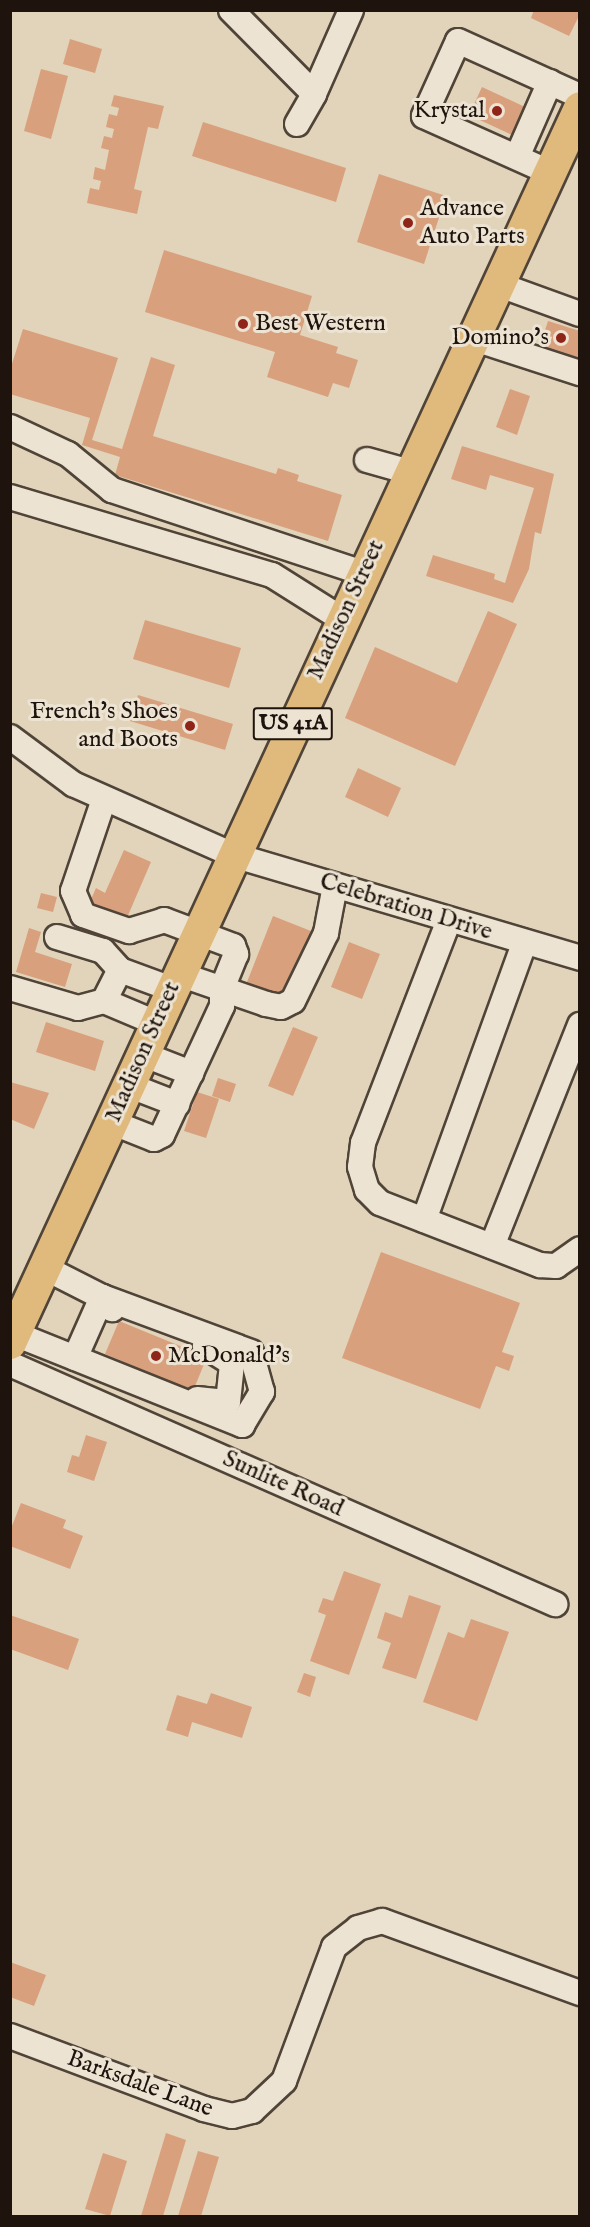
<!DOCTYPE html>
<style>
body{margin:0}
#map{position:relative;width:590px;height:2227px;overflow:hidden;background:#e1d4ba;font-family:"IM FELL English",serif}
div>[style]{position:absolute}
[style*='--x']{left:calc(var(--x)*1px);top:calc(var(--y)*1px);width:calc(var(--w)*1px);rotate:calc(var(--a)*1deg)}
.building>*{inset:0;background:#d9a07d}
.roads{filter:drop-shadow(2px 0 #504438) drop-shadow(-2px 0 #504438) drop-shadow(0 2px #504438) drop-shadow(0 -2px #504438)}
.minor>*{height:24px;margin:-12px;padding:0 12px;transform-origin:12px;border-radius:12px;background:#ece3d2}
.major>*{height:32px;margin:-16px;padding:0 16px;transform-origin:16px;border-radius:16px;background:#e0ba7d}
.dots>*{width:16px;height:16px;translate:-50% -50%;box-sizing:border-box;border:3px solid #ece3d2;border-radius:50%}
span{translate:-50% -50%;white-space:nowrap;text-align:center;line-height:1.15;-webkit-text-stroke:6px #ece3d2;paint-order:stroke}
.shield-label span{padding:2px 4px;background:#ece3d2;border:2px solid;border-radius:4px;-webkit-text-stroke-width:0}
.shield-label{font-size:22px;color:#1f140d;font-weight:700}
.poi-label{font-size:24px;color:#1f140d}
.right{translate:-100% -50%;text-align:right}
.left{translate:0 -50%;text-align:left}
.street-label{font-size:24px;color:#1f140d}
.frame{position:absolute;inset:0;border:12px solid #1f140d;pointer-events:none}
</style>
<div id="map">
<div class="building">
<i style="clip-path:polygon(534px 10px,580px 10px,580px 14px,569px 36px,531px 18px)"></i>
<i style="clip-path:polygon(70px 39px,102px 49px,95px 73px,63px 64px)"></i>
<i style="clip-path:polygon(41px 69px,68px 76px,51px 139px,24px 131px)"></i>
<i style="clip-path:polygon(482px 87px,525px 107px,512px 135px,469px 115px)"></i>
<i style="clip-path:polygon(114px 95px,164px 106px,158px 129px,148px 127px,134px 189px,142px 191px,137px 214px,87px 203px,90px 188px,99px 190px,101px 181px,93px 179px,95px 167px,105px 170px,109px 150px,101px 148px,104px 136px,112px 138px,114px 129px,106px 127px,109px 114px,117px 116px,119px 108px,111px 106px)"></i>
<i style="clip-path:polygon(203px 122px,346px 168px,336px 202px,192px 156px)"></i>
<i style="clip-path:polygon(379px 174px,446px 196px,424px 264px,357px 242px)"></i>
<i style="clip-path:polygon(164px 250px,312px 296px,300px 335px,338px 347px,336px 353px,358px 360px,349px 388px,333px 383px,328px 397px,267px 377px,275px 352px,145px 312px)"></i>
<i style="clip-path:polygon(548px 321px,580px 331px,580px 359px,540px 346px)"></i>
<i style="clip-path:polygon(23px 329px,118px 358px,92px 440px,122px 449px,151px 357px,175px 365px,153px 436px,276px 474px,278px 468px,299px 475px,297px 481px,342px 495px,328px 541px,115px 475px,120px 457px,82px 445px,90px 418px,10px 394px,10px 370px)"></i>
<i style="clip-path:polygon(510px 389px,530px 396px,517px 435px,496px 427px)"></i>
<i style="clip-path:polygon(462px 446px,554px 474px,541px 534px,535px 532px,529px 569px,513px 603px,426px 576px,433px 555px,495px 574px,494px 579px,505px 583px,534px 488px,490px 475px,486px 490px,451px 479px)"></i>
<i style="clip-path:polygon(488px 611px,517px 624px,455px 766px,345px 718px,375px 647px,457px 683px)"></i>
<i style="clip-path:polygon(145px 620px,241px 648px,229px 688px,133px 659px)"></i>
<i style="clip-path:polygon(138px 695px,233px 724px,225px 750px,130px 721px)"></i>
<i style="clip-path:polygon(358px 768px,401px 788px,388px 817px,345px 797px)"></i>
<i style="clip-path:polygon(124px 850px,151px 862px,126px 920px,89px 904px,96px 888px,105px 893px)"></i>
<i style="clip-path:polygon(41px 893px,57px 897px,53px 912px,37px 908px)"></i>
<i style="clip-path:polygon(273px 916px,316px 933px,311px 946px,305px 944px,284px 997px,247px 982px)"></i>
<i style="clip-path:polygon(29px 928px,41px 932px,35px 952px,72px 964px,65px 987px,16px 972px)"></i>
<i style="clip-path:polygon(349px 942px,380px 954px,362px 999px,331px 987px)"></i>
<i style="clip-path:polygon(46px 1022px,104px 1041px,95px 1071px,36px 1052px)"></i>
<i style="clip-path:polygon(293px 1027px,318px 1037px,293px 1096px,268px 1086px)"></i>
<i style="clip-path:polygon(218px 1078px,236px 1084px,230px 1102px,212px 1096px)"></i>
<i style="clip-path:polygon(10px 1082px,49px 1093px,34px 1129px,10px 1119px)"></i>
<i style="clip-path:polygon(197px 1092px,219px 1099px,206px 1138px,184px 1131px)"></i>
<i style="clip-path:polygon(381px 1252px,520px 1303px,502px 1352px,514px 1356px,509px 1371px,496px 1366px,480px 1409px,342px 1358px)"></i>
<i style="clip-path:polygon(119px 1321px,207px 1357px,193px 1391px,105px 1354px)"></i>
<i style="clip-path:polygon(86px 1435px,107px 1442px,94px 1481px,67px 1472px,72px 1455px,79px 1457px)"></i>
<i style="clip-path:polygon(21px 1503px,66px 1520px,63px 1528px,83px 1536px,70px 1569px,10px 1546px,10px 1531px)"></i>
<i style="clip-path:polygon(344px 1571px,381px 1584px,349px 1675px,310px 1661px,326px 1615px,318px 1612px,323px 1598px,333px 1601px)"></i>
<i style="clip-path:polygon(409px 1595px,441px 1606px,416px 1679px,382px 1668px,391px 1643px,377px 1638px,385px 1612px,402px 1618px)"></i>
<i style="clip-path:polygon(10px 1615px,79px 1639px,68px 1670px,10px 1649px)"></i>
<i style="clip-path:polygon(471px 1619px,509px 1632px,477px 1721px,423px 1702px,448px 1632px,464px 1638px)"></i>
<i style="clip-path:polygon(304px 1673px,316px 1677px,310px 1697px,297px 1692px)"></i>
<i style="clip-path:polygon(211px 1693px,252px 1707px,242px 1738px,192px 1722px,188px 1737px,166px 1730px,177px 1695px,207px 1704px)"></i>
<i style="clip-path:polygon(10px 1962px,46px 1975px,34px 2006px,10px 1997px)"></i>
<i style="clip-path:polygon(166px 2133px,186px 2140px,163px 2216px,141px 2216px)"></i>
<i style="clip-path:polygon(198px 2151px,219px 2157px,201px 2216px,178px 2216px)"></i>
<i style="clip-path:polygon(103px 2153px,127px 2161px,110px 2216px,85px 2209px)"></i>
</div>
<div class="roads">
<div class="minor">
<i style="--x:231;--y:10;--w:118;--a:45.3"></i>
<i style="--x:314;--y:94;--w:92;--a:-66.2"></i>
<i style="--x:297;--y:124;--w:34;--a:-60"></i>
<i style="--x:517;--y:157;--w:82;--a:-66.3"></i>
<i style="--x:549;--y:172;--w:137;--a:-155.9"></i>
<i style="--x:424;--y:116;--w:82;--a:-65.6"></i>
<i style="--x:458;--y:41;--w:134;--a:24.3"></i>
<i style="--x:497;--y:284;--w:88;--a:19.9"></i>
<i style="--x:472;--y:338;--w:114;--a:18"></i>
<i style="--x:10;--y:427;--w:64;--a:25"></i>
<i style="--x:68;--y:454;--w:57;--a:39.3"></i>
<i style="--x:112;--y:490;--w:264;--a:18.3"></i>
<i style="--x:367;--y:460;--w:45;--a:15.6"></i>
<i style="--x:10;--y:497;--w:273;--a:16.6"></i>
<i style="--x:272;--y:575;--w:83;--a:32.2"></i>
<i style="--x:10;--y:737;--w:79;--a:36.7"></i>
<i style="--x:73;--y:784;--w:175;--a:23.9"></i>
<i style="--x:233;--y:855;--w:362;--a:16.5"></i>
<i style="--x:104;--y:799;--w:97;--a:108.6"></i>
<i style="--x:73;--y:891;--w:26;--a:67"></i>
<i style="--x:83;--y:915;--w:49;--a:19.2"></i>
<i style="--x:129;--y:931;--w:37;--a:-17"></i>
<i style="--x:164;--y:920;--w:74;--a:20.6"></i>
<i style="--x:233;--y:946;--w:9;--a:69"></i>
<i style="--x:236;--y:954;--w:38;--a:112"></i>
<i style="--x:222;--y:989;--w:17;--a:90"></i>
<i style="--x:222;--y:1006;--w:142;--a:114.9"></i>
<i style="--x:162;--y:1135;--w:9;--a:153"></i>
<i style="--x:154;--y:1139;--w:46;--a:-158.4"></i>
<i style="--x:449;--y:920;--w:239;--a:111.1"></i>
<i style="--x:363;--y:1143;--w:24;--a:97"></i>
<i style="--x:360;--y:1167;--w:24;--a:73"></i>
<i style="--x:367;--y:1190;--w:18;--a:45"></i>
<i style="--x:380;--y:1203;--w:172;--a:21.2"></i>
<i style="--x:540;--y:1265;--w:16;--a:4"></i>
<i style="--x:556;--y:1266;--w:29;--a:-35"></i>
<i style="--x:57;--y:937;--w:48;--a:16.9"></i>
<i style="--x:103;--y:951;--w:25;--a:48"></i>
<i style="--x:179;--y:974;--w:92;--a:19"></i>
<i style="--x:266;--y:1004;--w:15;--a:11"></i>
<i style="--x:281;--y:1007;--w:13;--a:-27"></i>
<i style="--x:293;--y:1001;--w:76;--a:-64.1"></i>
<i style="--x:326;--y:933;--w:48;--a:-79.2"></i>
<i style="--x:10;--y:988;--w:71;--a:16.4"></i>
<i style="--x:78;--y:1008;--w:27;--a:-15"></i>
<i style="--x:104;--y:1001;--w:56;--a:22.9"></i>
<i style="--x:104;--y:1001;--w:35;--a:-63"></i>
<i style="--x:120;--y:970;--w:55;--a:20.1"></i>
<i style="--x:142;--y:1054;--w:53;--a:21.2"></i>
<i style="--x:128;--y:1085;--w:53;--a:21.2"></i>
<i style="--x:424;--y:1220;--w:294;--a:-70.1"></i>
<i style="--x:492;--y:1246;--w:238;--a:-68.3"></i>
<i style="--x:15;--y:1334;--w:245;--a:21.8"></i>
<i style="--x:242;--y:1425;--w:39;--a:-59"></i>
<i style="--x:262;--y:1392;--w:41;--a:-105.4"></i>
<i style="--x:251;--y:1352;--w:159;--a:-159.7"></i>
<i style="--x:102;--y:1297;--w:64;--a:-153"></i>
<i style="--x:75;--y:1358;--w:67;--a:-66.1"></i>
<i style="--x:102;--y:1297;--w:16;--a:50"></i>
<i style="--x:10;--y:1364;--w:596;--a:23.77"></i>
<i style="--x:197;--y:1399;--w:31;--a:6"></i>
<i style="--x:228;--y:1402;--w:39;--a:-84"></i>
<i style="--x:232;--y:1363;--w:32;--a:-148"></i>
<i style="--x:10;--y:2036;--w:207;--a:20.6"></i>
<i style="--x:204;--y:2109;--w:29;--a:14"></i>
<i style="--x:232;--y:2116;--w:21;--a:-14"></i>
<i style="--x:252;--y:2111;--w:44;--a:-43.2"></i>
<i style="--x:284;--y:2081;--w:143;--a:-69.5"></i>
<i style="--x:334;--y:1947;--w:31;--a:-38"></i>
<i style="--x:358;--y:1928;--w:25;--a:-16"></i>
<i style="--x:382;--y:1921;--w:211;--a:20"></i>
</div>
<div class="major">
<i style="--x:10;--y:1343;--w:1360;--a:-65.22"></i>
</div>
</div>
<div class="dots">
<i style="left:497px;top:111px;background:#8f2418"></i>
<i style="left:408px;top:223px;background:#8f2418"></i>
<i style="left:243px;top:324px;background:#8f2418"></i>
<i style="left:561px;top:338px;background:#8f2418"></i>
<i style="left:190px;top:726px;background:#8f2418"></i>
<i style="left:156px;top:1356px;background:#8f2418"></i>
</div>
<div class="shield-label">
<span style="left:293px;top:724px">US 41A</span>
</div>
<div class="poi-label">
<span class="right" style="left:485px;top:111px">Krystal</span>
<span class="left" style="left:420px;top:223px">Advance<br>Auto Parts</span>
<span class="left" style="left:255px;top:324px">Best Western</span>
<span class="right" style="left:549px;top:338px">Domino's</span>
<span class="right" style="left:178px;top:726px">French's Shoes<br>and Boots</span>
<span class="left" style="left:168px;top:1356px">McDonald's</span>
</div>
<div class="street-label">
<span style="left:346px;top:610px;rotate:-65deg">Madison Street</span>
<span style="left:406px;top:907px;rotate:17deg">Celebration Drive</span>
<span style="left:143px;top:1052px;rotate:-66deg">Madison Street</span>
<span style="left:283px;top:1484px;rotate:24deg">Sunlite Road</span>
<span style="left:140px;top:2084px;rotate:20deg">Barksdale Lane</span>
</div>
<div class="frame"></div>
</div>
